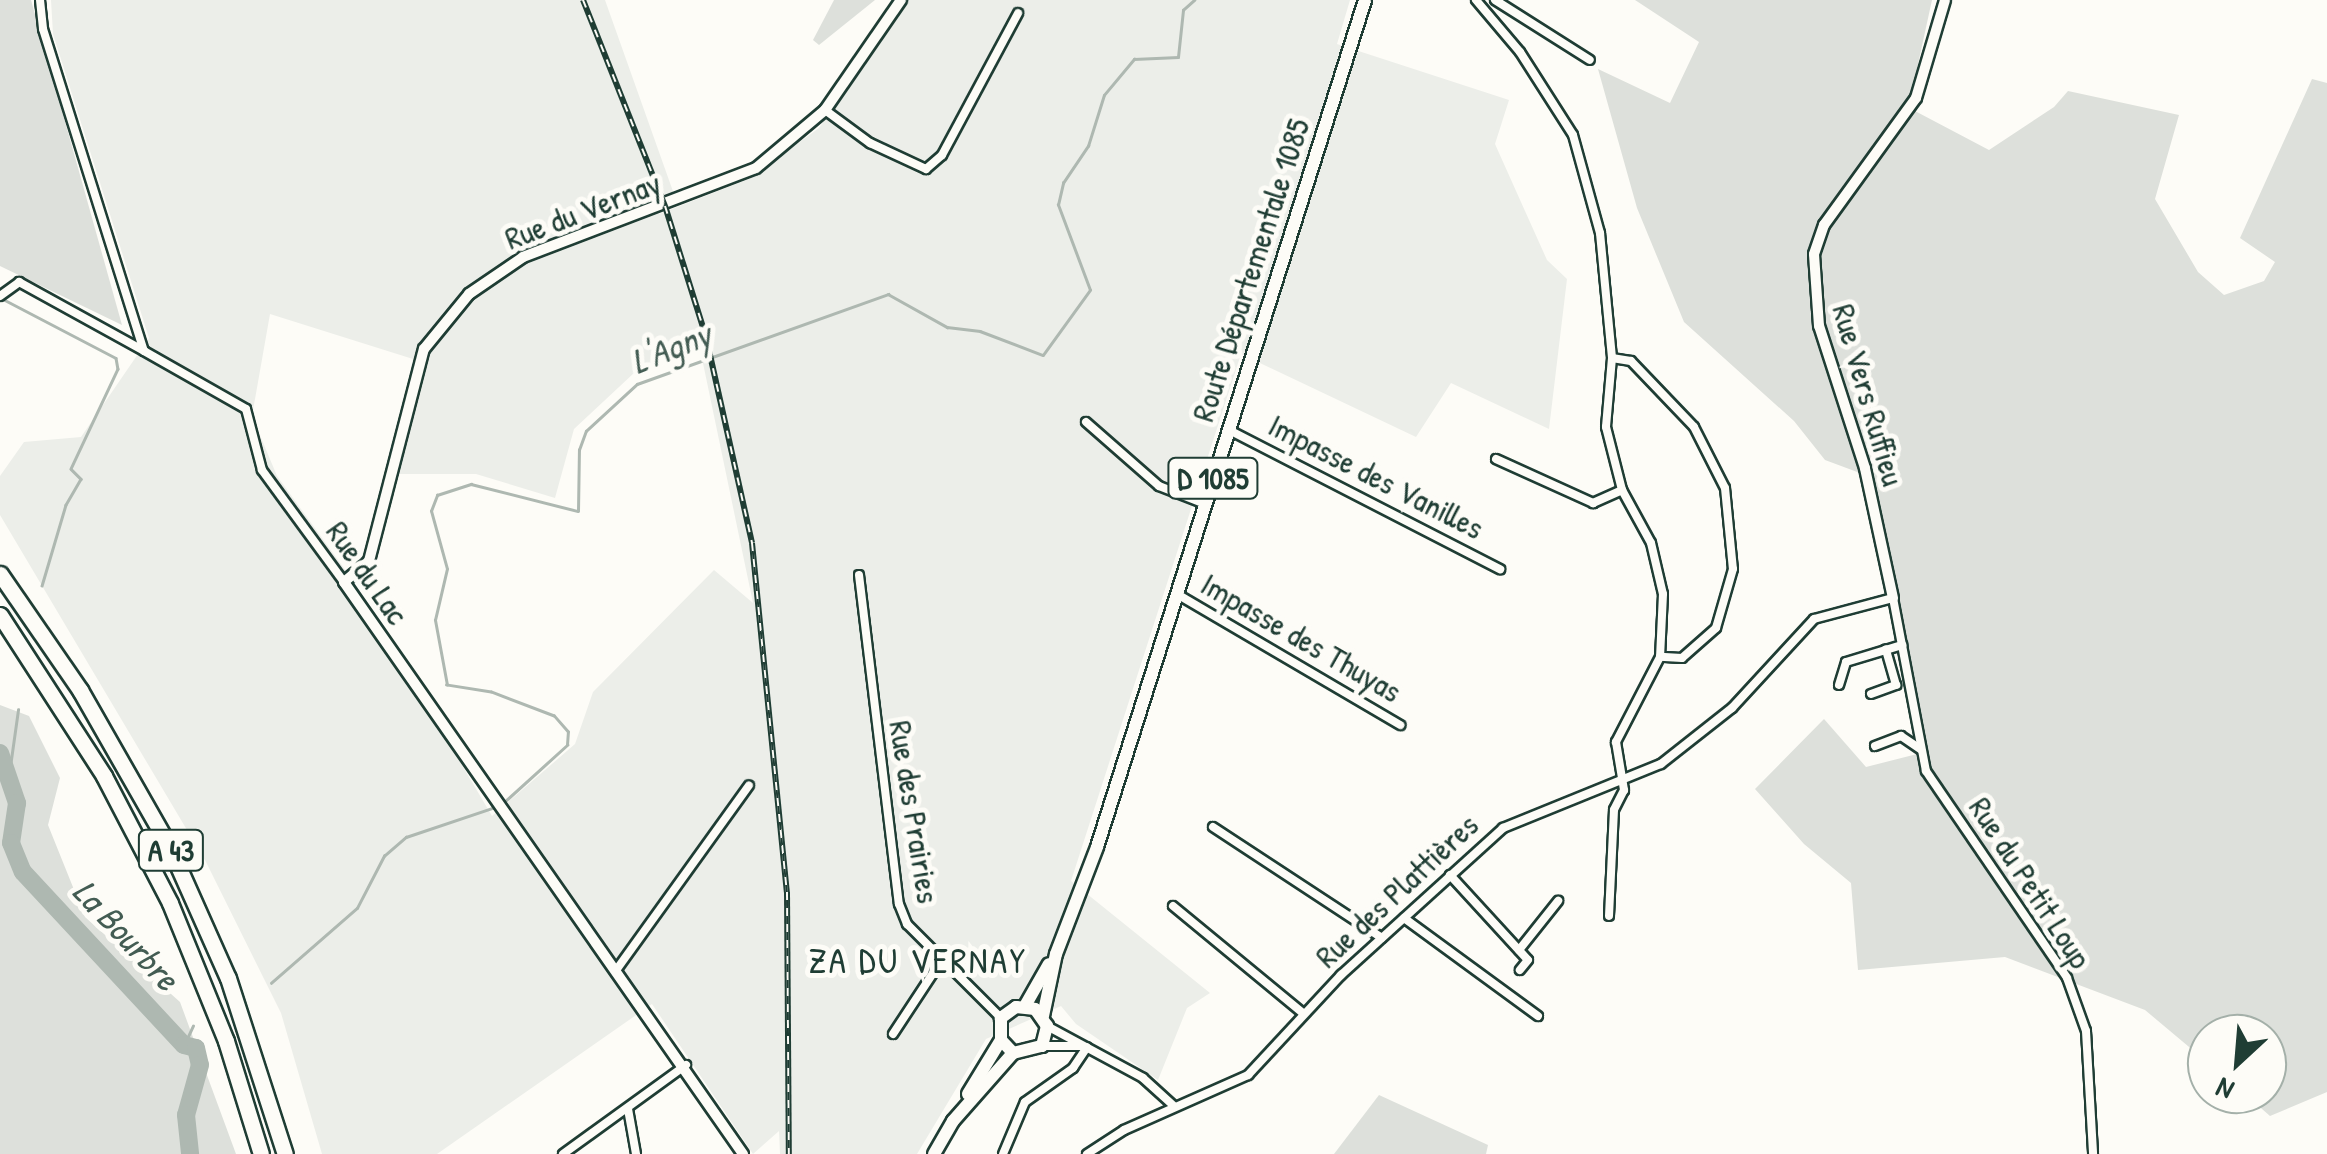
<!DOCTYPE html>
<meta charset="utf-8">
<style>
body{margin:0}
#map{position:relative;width:2327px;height:1154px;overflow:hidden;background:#fdfcf7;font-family:"Patrick Hand",sans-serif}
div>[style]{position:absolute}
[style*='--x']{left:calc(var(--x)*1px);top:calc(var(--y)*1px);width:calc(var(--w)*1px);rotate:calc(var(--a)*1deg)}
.built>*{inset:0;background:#eceee9}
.green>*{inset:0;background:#dde0db}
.stream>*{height:2.5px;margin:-1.25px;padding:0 1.25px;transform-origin:1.25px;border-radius:1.25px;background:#aeb8b1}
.river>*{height:18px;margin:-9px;padding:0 9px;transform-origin:9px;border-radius:9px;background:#aeb8b1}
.roads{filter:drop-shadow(2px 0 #1f3d34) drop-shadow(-2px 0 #1f3d34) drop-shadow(0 2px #1f3d34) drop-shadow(0 -2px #1f3d34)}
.minor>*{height:8px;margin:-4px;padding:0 4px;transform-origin:4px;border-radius:4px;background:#fdfcf7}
.tertiary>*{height:10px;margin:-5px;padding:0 5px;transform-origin:5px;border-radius:5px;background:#fdfcf7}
.primary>*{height:12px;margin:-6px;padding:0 6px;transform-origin:6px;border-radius:6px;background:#fdfcf7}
.motorway>*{height:15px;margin:-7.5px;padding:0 7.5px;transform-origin:7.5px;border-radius:7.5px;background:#fdfcf7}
.rail>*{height:6px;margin-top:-3px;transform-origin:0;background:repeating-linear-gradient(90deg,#fdfcf7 0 8px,#1f3d34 0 16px);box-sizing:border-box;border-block:2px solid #1f3d34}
span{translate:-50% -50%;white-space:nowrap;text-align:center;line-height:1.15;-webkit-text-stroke:10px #fdfcf7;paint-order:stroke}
.shield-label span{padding:2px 8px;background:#fdfcf7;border:2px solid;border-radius:8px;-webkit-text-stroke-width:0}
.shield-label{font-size:30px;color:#1f3d34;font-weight:700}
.street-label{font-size:32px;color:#1f3d34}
.water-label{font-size:35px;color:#435c53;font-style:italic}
.neighbourhood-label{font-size:35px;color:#1f3d34;letter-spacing:2.5px}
.north{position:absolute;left:2187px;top:1014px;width:100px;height:100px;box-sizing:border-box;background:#fdfcf7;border:2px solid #a4b0a9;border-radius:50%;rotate:206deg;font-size:28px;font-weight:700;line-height:40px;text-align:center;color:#1f3d34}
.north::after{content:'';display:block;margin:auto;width:35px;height:45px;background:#1f3d34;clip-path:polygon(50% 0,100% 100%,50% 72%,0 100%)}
</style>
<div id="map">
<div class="built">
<i style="clip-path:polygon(evenodd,51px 0,605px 0,675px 197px,655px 203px,659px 214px,749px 179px,819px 128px,907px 0,1350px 0,1337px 44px,1509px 100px,1495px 144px,1547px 260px,1567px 279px,1549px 429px,1451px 383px,1416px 437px,1241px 354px,1071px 881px,1210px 993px,1187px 1008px,1158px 1080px,1076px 1024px,1061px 1006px,986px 1039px,917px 1154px,780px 1154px,779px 1131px,753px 1154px,652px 1004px,437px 1154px,322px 1154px,281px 1013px,206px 862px,0 515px,0 476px,24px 442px,81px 437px,149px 338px,53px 34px,51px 0,270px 314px,413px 359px,387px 474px,476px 474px,555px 498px,574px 429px,634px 373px,699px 344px,753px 603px,714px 570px,593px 692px,575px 744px,492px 816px,354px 582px,277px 476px,252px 416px,270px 314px)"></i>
</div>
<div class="green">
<i style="clip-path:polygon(0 0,31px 0,122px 325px,0 266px)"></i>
<i style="clip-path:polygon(834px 0,875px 0,819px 45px,813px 40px)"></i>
<i style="clip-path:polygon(1635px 0,1932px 0,1911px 96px,1865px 176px,1915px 111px,1989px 150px,2054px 107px,2068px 91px,2179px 115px,2155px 199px,2198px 272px,2224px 295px,2264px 281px,2275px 262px,2240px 238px,2312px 79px,2327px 83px,2327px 1092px,2270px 1116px,2245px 1094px,2267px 1094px,2267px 1034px,2207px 1034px,2207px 1062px,2145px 1010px,2005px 957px,1858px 970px,1851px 883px,1804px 844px,1755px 789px,1824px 719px,1866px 767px,1921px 753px,1868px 476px,1825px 460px,1794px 421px,1684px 322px,1637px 208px,1598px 69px,1670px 103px,1699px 42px)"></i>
<i style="clip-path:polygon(0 705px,29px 716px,60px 778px,48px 825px,85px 917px,180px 1002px,236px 1154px,0 1154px)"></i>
<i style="clip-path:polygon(1379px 1095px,1488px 1145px,1486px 1154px,1334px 1154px)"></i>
</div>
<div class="stream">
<i style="--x:3;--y:299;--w:127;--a:27.6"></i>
<i style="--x:116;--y:358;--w:11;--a:80"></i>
<i style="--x:118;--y:369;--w:110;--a:115.2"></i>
<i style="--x:71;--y:469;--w:14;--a:45"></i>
<i style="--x:81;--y:479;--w:30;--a:120"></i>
<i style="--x:66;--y:505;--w:84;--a:106.5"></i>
<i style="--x:8;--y:781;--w:72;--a:-82"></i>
<i style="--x:502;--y:804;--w:88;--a:-42.2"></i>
<i style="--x:567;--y:745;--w:13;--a:-86"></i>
<i style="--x:568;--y:732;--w:21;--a:-131"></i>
<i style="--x:554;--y:716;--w:67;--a:-159.1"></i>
<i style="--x:491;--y:692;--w:45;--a:-171"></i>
<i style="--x:447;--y:685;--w:66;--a:-100.5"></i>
<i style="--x:435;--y:620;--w:52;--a:-76.8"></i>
<i style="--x:447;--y:569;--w:60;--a:-105.4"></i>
<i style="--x:431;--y:511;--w:17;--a:-69"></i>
<i style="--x:437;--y:495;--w:36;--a:-18"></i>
<i style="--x:471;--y:484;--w:110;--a:14.2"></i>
<i style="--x:578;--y:511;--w:61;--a:-89.1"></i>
<i style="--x:579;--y:450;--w:20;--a:-70"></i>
<i style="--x:586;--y:431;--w:69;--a:-42.7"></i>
<i style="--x:637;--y:384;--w:267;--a:-19.7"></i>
<i style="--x:888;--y:294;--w:68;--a:29.2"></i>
<i style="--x:947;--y:327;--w:33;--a:7"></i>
<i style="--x:980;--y:331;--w:67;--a:20.9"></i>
<i style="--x:1043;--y:355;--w:80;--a:-54.1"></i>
<i style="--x:1090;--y:290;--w:91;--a:-110.6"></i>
<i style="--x:1058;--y:205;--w:23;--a:-77"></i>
<i style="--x:1063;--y:183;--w:45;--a:-56"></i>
<i style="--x:1088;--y:146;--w:53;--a:-72.6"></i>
<i style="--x:1104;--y:95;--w:47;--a:-50.2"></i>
<i style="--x:1134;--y:59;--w:44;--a:-2.6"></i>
<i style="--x:1178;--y:57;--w:47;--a:-83.9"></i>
<i style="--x:1183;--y:10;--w:15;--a:-42"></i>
<i style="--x:271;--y:983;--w:114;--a:-41.1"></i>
<i style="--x:357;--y:908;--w:59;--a:-62.6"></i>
<i style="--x:384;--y:856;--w:29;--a:-41"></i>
<i style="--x:406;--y:837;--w:94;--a:-18.6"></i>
<i style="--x:184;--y:1045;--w:21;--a:-65"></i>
</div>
<div class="river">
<i style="--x:0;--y:753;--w:53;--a:71.2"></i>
<i style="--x:17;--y:803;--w:40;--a:98.5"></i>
<i style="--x:11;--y:843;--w:31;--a:68"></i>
<i style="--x:23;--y:872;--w:236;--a:47.1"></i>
<i style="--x:184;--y:1045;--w:12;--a:14"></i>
<i style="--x:196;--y:1048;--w:17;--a:77"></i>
<i style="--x:200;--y:1065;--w:52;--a:105.6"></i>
<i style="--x:186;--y:1115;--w:39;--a:84"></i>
</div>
<div class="roads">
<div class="minor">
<i style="--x:40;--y:0;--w:29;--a:84"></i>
<i style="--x:43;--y:29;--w:337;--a:72.6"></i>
<i style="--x:144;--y:351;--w:117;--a:29.6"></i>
<i style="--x:246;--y:409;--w:63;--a:75.3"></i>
<i style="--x:262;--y:470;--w:139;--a:53.8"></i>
<i style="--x:1476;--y:0;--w:68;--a:49.8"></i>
<i style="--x:1520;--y:52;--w:98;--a:57.4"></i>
<i style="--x:1573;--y:135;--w:102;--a:74.6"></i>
<i style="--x:1600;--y:233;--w:126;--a:84.5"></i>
<i style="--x:1612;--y:358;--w:69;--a:95"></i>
<i style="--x:1606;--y:427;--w:65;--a:75.7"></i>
<i style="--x:1622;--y:490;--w:60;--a:61.3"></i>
<i style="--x:1651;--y:543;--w:52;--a:76.8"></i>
<i style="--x:1663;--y:594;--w:63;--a:92.7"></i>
<i style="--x:1660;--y:657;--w:96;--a:117.4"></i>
<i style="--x:1616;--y:742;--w:49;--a:80.5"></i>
<i style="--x:1624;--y:790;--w:22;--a:117"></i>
<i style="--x:1614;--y:810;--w:106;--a:92.7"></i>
<i style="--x:1495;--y:0;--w:112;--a:32.3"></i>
<i style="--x:825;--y:110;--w:56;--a:36.3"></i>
<i style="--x:870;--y:143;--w:62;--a:24.9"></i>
<i style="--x:926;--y:169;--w:21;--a:-41"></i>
<i style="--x:942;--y:155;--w:161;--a:-61.8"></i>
<i style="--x:0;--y:296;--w:24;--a:-36"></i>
<i style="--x:19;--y:282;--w:143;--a:28.9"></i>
<i style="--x:1612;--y:358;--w:19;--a:9"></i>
<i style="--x:1631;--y:361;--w:91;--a:46.3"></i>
<i style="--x:1694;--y:427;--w:68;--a:63.1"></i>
<i style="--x:1725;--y:488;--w:81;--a:84.4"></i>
<i style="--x:1733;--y:569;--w:61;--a:106.1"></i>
<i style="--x:1716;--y:628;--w:45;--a:138.6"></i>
<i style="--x:1682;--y:658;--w:22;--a:-177"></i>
<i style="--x:1086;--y:422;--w:97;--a:41.2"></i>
<i style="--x:1159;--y:486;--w:49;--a:21.4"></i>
<i style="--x:1229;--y:430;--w:305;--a:27.2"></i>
<i style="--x:1496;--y:459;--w:107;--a:24.4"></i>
<i style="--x:1593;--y:503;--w:32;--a:-24"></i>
<i style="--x:859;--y:575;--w:331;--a:83.1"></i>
<i style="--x:899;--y:904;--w:22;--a:68"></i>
<i style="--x:907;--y:924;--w:133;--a:45"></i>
<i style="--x:1177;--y:594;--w:259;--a:30.4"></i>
<i style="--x:1839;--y:685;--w:24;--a:-73"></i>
<i style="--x:1846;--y:662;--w:59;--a:-16.9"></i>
<i style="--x:1871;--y:694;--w:27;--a:-20"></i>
<i style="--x:1896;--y:685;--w:37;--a:-106"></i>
<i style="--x:1875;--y:746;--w:28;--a:-21"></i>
<i style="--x:1901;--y:736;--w:23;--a:34"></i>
<i style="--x:1213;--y:827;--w:202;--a:33.3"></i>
<i style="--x:1450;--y:875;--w:115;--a:47.5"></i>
<i style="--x:1528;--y:960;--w:13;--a:129"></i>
<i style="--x:1173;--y:906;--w:168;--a:39.5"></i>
<i style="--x:1404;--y:918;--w:166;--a:36.2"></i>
<i style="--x:1519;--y:950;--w:63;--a:-51.5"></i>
<i style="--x:617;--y:969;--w:226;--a:-54.3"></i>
<i style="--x:1047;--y:1026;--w:109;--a:28.4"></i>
<i style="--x:1143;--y:1078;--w:43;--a:42.2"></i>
<i style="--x:893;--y:1034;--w:91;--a:-56.7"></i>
<i style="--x:1042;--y:1046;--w:40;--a:0"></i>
<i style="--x:628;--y:1109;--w:46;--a:79.9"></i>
<i style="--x:563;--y:1154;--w:152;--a:-35.9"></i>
<i style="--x:1003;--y:1154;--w:56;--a:-67.1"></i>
<i style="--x:1025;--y:1102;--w:59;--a:-35.3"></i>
<i style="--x:1073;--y:1068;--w:25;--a:-56"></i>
<i style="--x:1087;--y:1154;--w:44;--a:-33"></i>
<i style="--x:1124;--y:1130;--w:136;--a:-23.9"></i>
<i style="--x:1248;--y:1075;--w:137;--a:-47.1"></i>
<i style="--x:1341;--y:975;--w:219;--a:-42.2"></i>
<i style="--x:1503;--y:828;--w:170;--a:-22.1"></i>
<i style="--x:1661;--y:764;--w:90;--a:-38.3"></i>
<i style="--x:1732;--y:708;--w:121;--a:-47.3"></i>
<i style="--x:1814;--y:619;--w:82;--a:-14.9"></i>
<i style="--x:1893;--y:598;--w:176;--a:79.2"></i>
<i style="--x:1926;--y:771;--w:250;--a:55.7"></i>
<i style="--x:2067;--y:978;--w:56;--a:70.3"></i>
<i style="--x:2086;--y:1031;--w:123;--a:86.7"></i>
</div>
<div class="tertiary">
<i style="--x:1893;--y:598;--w:133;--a:-102.2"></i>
<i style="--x:1865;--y:468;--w:149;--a:-107.9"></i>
<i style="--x:1819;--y:326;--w:72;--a:-94"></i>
<i style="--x:1814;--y:254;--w:31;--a:-71"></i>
<i style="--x:1824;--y:225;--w:157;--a:-54.1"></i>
<i style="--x:1916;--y:98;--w:102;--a:-73.5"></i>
<i style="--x:743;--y:1154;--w:697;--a:-124.9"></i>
<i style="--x:344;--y:582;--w:33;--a:-40"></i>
<i style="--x:369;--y:561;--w:219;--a:-75.5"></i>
<i style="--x:424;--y:349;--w:71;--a:-50.7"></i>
<i style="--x:469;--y:294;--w:65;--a:-34.4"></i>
<i style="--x:523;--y:257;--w:249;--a:-20.9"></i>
<i style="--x:756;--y:168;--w:90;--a:-40"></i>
<i style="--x:825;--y:110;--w:134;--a:-55.4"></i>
</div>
<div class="primary">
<i style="--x:1025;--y:1006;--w:48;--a:-60.3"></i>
<i style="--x:1043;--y:1016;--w:63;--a:-78.2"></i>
<i style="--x:1056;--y:954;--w:115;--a:-69"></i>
<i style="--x:1097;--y:847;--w:888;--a:-72.44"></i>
<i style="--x:968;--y:1094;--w:63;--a:-58.6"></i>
<i style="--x:934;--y:1154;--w:38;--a:-60"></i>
<i style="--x:953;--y:1121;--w:91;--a:-48.6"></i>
<i style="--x:1013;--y:1053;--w:30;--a:-14"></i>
<i style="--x:1042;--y:1046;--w:21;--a:-76"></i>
<i style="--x:1047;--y:1026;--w:21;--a:-125"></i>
<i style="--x:1035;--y:1009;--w:19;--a:-174"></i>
<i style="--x:1016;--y:1007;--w:19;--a:144"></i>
<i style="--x:1001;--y:1018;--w:22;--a:90"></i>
<i style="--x:1001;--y:1040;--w:18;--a:47"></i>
</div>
<div class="motorway">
<i style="--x:0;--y:574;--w:141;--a:55.4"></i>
<i style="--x:80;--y:690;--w:182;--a:60.3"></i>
<i style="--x:170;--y:848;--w:142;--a:66"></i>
<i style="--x:228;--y:978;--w:185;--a:72.1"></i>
<i style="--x:0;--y:615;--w:192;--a:57.1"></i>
<i style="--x:104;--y:776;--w:143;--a:62.5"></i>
<i style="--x:170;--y:903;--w:149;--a:67.9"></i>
<i style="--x:226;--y:1041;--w:118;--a:72.8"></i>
</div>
</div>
<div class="rail">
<i style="--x:583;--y:0;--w:222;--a:68.3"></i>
<i style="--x:665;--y:206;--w:137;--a:72.6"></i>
<i style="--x:706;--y:337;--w:211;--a:77.4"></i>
<i style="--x:752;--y:543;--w:351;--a:84.3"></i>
<i style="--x:787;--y:892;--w:262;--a:89.6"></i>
</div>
<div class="shield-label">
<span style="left:1213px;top:478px">D 1085</span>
<span style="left:171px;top:850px">A 43</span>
</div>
<div class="street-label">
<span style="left:583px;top:211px;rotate:-21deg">Rue du Vernay</span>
<span style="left:1251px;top:270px;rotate:-72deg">Route Départementale 1085</span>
<span style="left:1868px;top:395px;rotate:74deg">Rue Vers Ruffieu</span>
<span style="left:1376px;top:477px;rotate:27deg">Impasse des Vanilles</span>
<span style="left:367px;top:573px;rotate:55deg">Rue du Lac</span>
<span style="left:1301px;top:638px;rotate:30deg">Impasse des Thuyas</span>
<span style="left:914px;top:812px;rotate:81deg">Rue des Prairies</span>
<span style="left:2030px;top:883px;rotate:57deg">Rue du Petit Loup</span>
<span style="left:1397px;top:891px;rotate:-43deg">Rue des Plattières</span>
</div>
<div class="water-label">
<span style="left:671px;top:348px;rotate:-22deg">L'Agny</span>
<span style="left:126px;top:935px;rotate:47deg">La Bourbre</span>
</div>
<div class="neighbourhood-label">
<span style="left:918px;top:961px">ZA DU VERNAY</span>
</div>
<div class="north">N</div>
</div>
